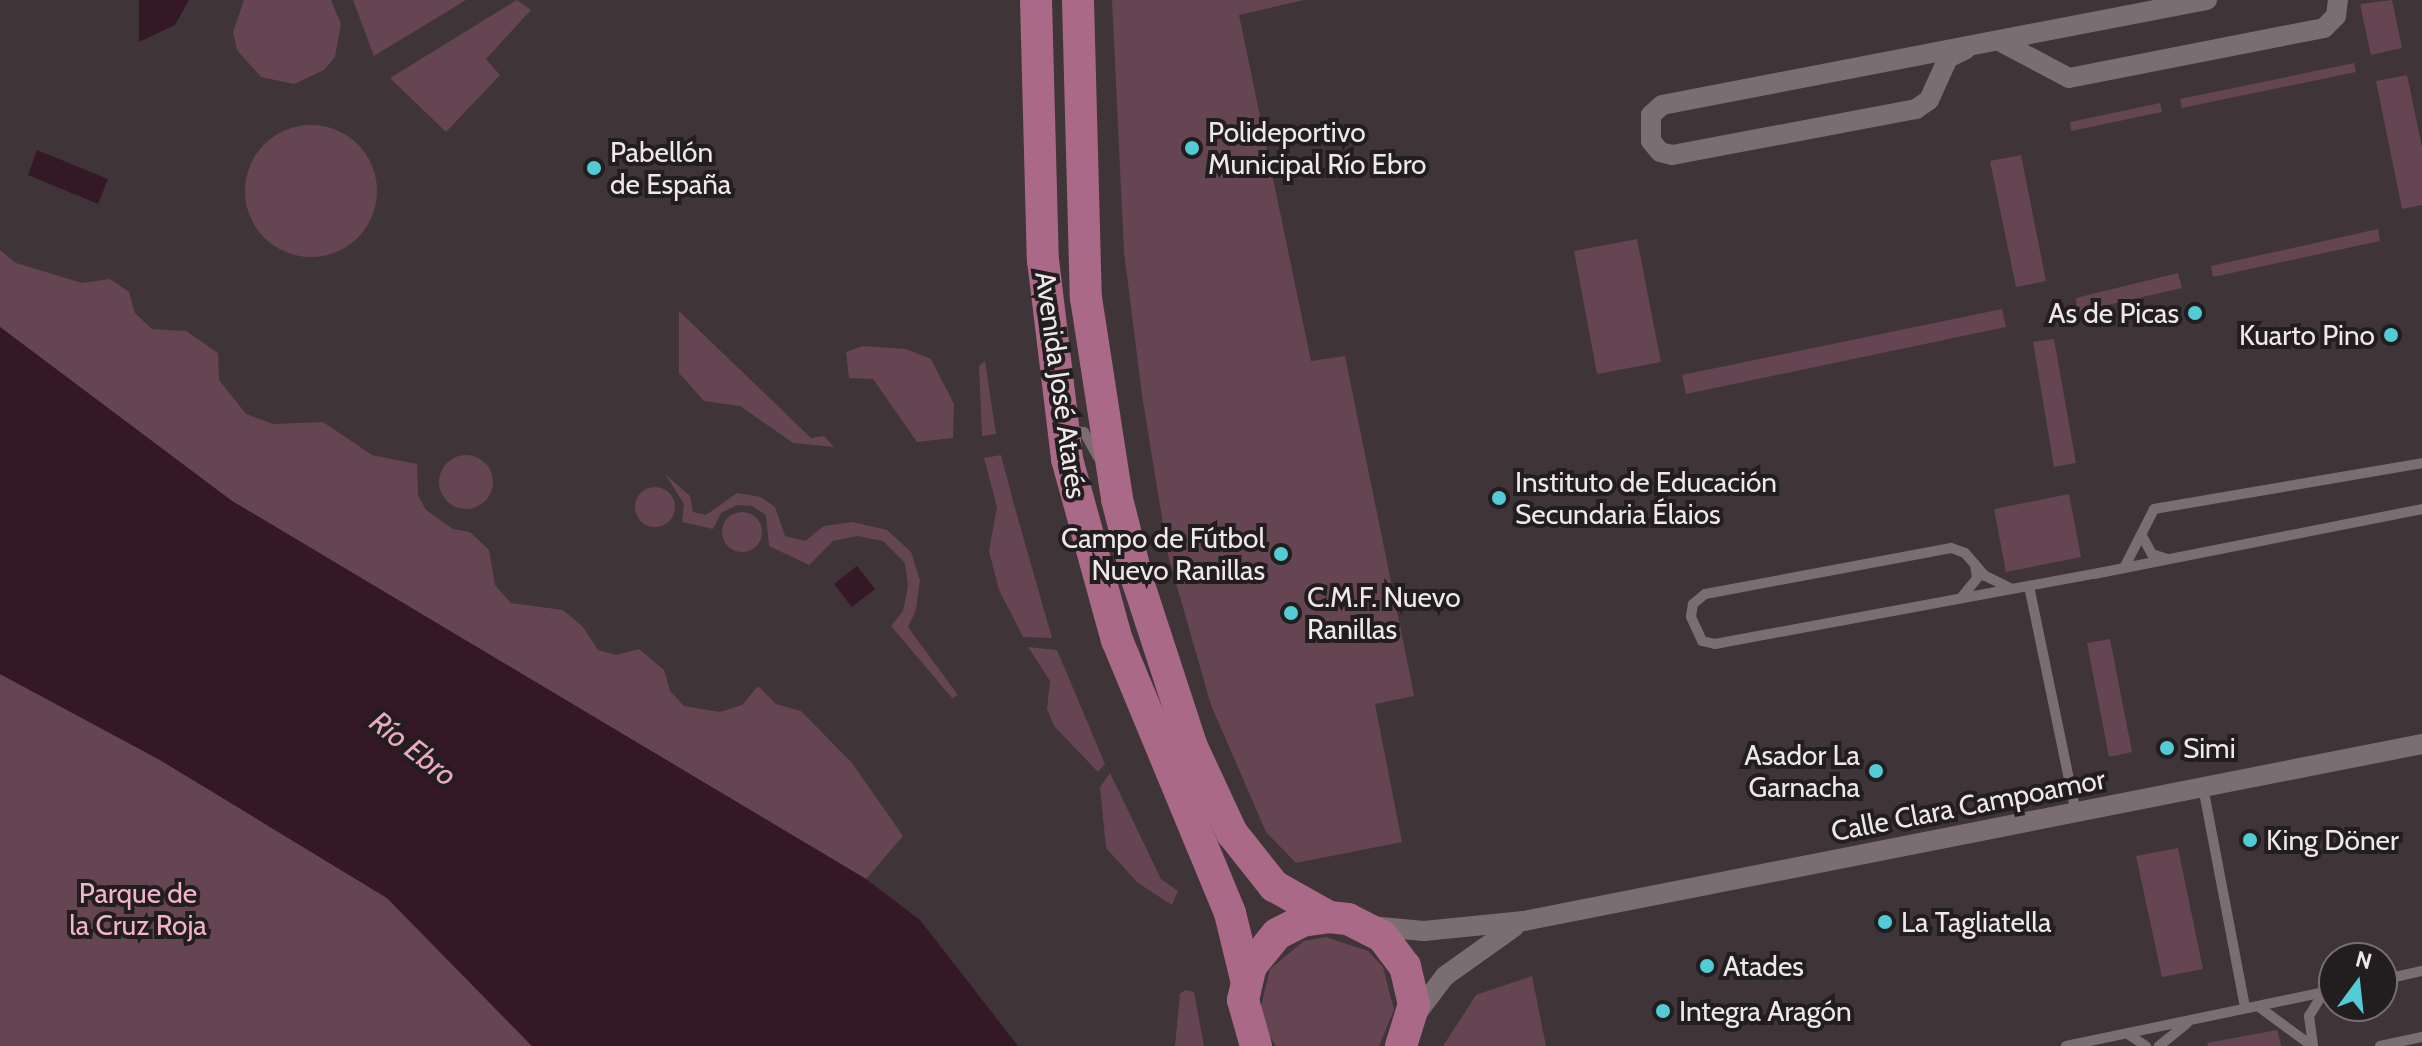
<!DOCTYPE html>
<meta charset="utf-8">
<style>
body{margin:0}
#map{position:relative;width:2422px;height:1046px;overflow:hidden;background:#3f3438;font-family:Cabin,sans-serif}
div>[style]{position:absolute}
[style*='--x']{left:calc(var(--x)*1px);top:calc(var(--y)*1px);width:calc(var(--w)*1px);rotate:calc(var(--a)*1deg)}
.green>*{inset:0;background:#654552}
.round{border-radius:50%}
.water>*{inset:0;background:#351825}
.lane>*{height:10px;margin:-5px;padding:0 5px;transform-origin:5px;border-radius:5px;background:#7b6e73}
.street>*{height:20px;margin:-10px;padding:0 10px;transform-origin:10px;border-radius:10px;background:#7b6e73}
.primary>*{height:32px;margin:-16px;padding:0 16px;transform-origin:16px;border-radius:16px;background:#aa6986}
.dots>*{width:22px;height:22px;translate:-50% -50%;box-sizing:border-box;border:4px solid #221d1f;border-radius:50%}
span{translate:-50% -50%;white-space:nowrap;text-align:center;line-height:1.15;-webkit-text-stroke:8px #221d1f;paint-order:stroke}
.poi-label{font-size:28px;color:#efe8ea}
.left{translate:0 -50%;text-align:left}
.right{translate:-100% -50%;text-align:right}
.street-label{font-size:28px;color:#efe8ea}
.park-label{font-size:28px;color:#f3b3cc}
.water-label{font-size:30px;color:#e8a9c2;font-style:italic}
.north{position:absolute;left:2318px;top:942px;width:80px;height:80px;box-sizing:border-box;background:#221d1f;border:2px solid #746e70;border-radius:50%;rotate:15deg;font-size:22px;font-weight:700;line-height:32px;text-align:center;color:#efe8ea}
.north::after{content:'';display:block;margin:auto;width:28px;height:36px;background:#52cbd7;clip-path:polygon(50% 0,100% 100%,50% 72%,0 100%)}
</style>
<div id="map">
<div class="green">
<i style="clip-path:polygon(244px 0,331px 0,341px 24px,335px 57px,324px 70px,294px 84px,261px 77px,237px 50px,233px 32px)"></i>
<i style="clip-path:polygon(353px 0,466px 0,374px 56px)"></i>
<i style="clip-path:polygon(517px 0,531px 10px,486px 59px,500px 75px,446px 132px,390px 78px)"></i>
<i style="clip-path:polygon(1112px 0,1304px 0,1239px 15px,1311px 361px,1345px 356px,1409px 670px,1414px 696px,1375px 704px,1402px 842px,1296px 863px,1266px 832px,1211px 705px,1168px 555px,1142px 395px,1124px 252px)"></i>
<i style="clip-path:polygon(2392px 0,2402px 48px,2371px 55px,2360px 4px)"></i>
<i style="clip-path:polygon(2354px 63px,2356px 72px,2182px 108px,2180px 99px)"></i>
<i style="clip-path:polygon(2407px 75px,2422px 147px,2422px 205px,2402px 209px,2376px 81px)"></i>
<i style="clip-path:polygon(2160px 103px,2162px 112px,2071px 131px,2070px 122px)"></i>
<i class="round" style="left:245px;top:125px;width:132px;height:132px"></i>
<i style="clip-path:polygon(2021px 155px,2046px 281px,2016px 287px,1990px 161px)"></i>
<i style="clip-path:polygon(2378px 229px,2380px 241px,2213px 277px,2211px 266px)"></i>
<i style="clip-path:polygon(1637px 239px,1661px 362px,1597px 374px,1574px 251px)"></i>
<i style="clip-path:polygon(0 250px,16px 263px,82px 283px,110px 279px,129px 292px,135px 313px,152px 329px,186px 331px,218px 353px,219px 380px,246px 414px,273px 424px,323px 422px,372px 455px,417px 464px,418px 495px,426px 510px,453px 529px,470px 532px,489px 550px,495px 585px,511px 603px,563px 610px,583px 627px,598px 650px,616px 655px,639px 649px,664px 670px,670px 691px,684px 706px,720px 712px,742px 705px,758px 686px,776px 704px,801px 711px,852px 763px,903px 836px,866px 879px,232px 501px,0 327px)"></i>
<i style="clip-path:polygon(2178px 273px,2182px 288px,2077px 312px,2076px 298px)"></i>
<i style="clip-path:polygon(2002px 309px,2006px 327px,1686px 394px,1682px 375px)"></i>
<i style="clip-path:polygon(679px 311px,811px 438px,824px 436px,834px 447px,793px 443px,740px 406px,704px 401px,679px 373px)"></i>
<i style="clip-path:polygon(2054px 339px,2076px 463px,2054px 467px,2033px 342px)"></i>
<i style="clip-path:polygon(863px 346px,906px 349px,931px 359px,954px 404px,953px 438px,917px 442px,873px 379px,849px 378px,846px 352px)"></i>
<i style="clip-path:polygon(985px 361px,996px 434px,982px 436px,979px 366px)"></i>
<i class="round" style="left:439px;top:455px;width:54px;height:54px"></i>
<i style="clip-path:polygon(1001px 455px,1013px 501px,1052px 638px,1023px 637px,999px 590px,989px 551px,997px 507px,984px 458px)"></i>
<i style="clip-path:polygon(665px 474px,690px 496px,693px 512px,706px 515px,737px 493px,761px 497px,775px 507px,785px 536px,805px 541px,824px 526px,853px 522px,887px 530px,911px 552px,920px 580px,916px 610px,908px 627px,958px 695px,952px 698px,891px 626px,903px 611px,908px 586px,905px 563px,883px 541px,857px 536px,833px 541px,809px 565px,769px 546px,766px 515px,752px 506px,737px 505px,721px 513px,713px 529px,682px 522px,684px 504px)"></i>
<i class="round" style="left:635px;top:487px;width:40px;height:40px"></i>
<i style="clip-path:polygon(2069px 494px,2081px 557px,2006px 572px,1994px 509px)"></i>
<i class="round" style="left:722px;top:512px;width:40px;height:40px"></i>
<i style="clip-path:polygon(2110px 639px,2132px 752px,2109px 757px,2087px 643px)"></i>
<i style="clip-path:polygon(1028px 647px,1057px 650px,1105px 764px,1098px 772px,1054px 726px,1047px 709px,1050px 681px)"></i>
<i style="clip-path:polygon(0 674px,160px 760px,387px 898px,532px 1046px,0 1046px)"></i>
<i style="clip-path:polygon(1110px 773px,1161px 879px,1178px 891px,1172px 905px,1138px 883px,1106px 848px,1100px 787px)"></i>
<i style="clip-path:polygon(2178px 848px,2203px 969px,2162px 977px,2136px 856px)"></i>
<i style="clip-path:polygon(1326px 937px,1368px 951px,1383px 967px,1394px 1010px,1379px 1046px,1276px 1046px,1266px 1031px,1260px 1011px,1270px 969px,1304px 941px)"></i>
<i style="clip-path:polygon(1532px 976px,1546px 1046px,1443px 1046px,1476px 995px)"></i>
<i style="clip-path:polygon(1185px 990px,1194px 992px,1204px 1046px,1175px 1046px,1180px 994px)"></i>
<i style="clip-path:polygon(2277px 1030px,2281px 1046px,2208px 1046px,2207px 1043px)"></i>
</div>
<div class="water">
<i style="clip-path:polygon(139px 0,189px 0,175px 25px,139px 42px)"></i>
<i style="clip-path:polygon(37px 150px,108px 179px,98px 204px,28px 175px)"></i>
<i style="clip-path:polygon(0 327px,232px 501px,866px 879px,920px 920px,1018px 1046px,532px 1046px,387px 898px,160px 760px,0 674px)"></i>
<i style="clip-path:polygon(857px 566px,875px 589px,852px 607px,834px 584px)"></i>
</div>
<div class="lane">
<i style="--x:1069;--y:430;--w:15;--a:8"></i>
<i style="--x:1084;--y:432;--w:29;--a:61"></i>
<i style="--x:2142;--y:536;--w:21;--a:61"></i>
<i style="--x:2152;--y:554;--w:16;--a:18"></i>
<i style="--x:2124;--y:568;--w:66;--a:-63"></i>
<i style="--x:2154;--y:509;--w:272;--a:-9.7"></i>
<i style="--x:2029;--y:586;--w:231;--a:78.3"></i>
<i style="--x:2012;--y:589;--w:30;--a:-154"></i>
<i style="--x:1985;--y:576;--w:30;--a:-131"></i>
<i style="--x:1965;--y:553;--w:15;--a:-160"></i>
<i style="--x:1951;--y:548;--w:250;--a:169.4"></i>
<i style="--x:1705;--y:594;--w:16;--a:140"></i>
<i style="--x:1693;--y:604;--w:13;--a:99"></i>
<i style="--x:1691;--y:617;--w:26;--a:65"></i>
<i style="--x:1702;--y:641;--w:13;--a:13"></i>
<i style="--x:1715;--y:644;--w:385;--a:-10.5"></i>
<i style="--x:2094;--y:574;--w:334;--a:-11.2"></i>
<i style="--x:1961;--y:598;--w:26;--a:-51"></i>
<i style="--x:1977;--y:578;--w:14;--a:-98"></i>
<i style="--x:2203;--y:787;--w:225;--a:79.2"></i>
<i style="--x:2382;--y:980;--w:41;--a:-12.7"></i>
<i style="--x:2259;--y:1007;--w:66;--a:36.3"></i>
<i style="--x:2128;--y:1034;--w:22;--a:34"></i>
<i style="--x:2313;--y:1045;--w:29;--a:-98"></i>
<i style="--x:2309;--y:1016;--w:28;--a:-58"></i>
<i style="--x:2066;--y:1046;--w:274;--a:-11.8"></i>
<i style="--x:2159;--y:1046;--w:36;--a:-39"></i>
<i style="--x:2380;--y:1046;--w:43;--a:-12.1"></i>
</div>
<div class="street">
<i style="--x:2001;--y:42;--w:77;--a:27.9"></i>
<i style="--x:2069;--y:78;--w:260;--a:-11.1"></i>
<i style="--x:2324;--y:28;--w:17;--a:-45"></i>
<i style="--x:2336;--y:16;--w:16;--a:-83"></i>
<i style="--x:1966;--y:49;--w:20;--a:153"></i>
<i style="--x:1948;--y:58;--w:46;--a:114.3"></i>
<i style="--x:1929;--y:100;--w:16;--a:145"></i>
<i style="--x:1916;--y:109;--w:248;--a:169.3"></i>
<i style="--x:1672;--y:155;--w:12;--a:-166"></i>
<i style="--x:1660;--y:152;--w:14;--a:-129"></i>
<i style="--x:1651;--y:141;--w:26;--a:-90"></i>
<i style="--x:1651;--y:115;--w:15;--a:-42"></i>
<i style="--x:1662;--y:105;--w:555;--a:-10.91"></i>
<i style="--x:1370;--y:926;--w:54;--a:5.3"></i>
<i style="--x:1424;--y:931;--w:100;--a:-5.7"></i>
<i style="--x:1524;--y:921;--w:915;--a:-11.15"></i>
<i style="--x:1414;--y:1017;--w:51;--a:-52.9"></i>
<i style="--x:1445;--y:976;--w:85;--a:-35.4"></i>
</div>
<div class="primary">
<i style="--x:1036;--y:0;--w:260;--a:88.5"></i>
<i style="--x:1043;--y:260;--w:200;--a:83.1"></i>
<i style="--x:1067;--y:459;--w:188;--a:74.6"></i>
<i style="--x:1117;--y:640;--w:295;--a:67.5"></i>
<i style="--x:1230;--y:913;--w:68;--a:76.4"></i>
<i style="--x:1078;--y:0;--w:298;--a:88.5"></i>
<i style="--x:1086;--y:298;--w:203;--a:81.2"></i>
<i style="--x:1117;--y:499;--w:86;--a:75.8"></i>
<i style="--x:1138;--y:582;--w:174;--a:71.9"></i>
<i style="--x:1192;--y:747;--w:95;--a:65.1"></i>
<i style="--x:1232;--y:833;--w:68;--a:51.6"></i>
<i style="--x:1274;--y:886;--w:63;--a:29.4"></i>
<i style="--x:1256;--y:1046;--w:48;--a:-105.8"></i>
<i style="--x:1243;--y:1000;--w:35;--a:-77"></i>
<i style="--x:1251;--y:966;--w:41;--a:-50.9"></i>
<i style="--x:1277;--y:934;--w:28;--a:-27"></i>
<i style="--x:1302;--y:921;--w:27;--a:-8"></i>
<i style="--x:1329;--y:917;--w:19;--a:6"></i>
<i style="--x:1348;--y:919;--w:38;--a:27"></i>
<i style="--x:1382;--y:936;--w:38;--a:53"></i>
<i style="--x:1405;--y:966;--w:39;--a:77"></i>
<i style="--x:1414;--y:1004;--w:44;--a:107.2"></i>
</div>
<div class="dots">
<i style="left:1192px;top:148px;background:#52cbd7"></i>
<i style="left:594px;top:168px;background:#52cbd7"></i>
<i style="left:2195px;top:313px;background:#52cbd7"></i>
<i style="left:2391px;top:335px;background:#52cbd7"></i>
<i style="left:1499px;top:498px;background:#52cbd7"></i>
<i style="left:1281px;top:554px;background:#52cbd7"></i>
<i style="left:1291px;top:613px;background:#52cbd7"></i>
<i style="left:2167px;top:748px;background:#52cbd7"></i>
<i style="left:1876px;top:771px;background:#52cbd7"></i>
<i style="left:2250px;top:840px;background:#52cbd7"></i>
<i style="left:1885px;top:922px;background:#52cbd7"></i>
<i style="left:1707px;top:966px;background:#52cbd7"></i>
<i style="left:1663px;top:1011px;background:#52cbd7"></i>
</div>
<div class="poi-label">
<span class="left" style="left:1208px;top:148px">Polideportivo<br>Municipal Río Ebro</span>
<span class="left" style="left:610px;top:168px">Pabellón<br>de España</span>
<span class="right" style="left:2179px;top:313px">As de Picas</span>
<span class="right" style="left:2375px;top:335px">Kuarto Pino</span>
<span class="left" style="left:1515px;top:498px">Instituto de Educación<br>Secundaria Élaios</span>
<span class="right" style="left:1265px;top:554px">Campo de Fútbol<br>Nuevo Ranillas</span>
<span class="left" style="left:1307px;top:613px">C.M.F. Nuevo<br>Ranillas</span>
<span class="left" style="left:2183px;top:748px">Simi</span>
<span class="right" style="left:1860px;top:771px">Asador La<br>Garnacha</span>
<span class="left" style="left:2266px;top:840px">King Döner</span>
<span class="left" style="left:1901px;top:922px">La Tagliatella</span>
<span class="left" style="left:1723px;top:966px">Atades</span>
<span class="left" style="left:1679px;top:1011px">Integra Aragón</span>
</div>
<div class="street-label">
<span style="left:1061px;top:385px;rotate:82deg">Avenida José Atarés</span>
<span style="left:1968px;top:805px;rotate:-11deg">Calle Clara Campoamor</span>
</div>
<div class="park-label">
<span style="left:138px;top:909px">Parque de<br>la Cruz Roja</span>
</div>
<div class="water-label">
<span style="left:413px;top:749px;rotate:38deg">Río Ebro</span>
</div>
<div class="north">N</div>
</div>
